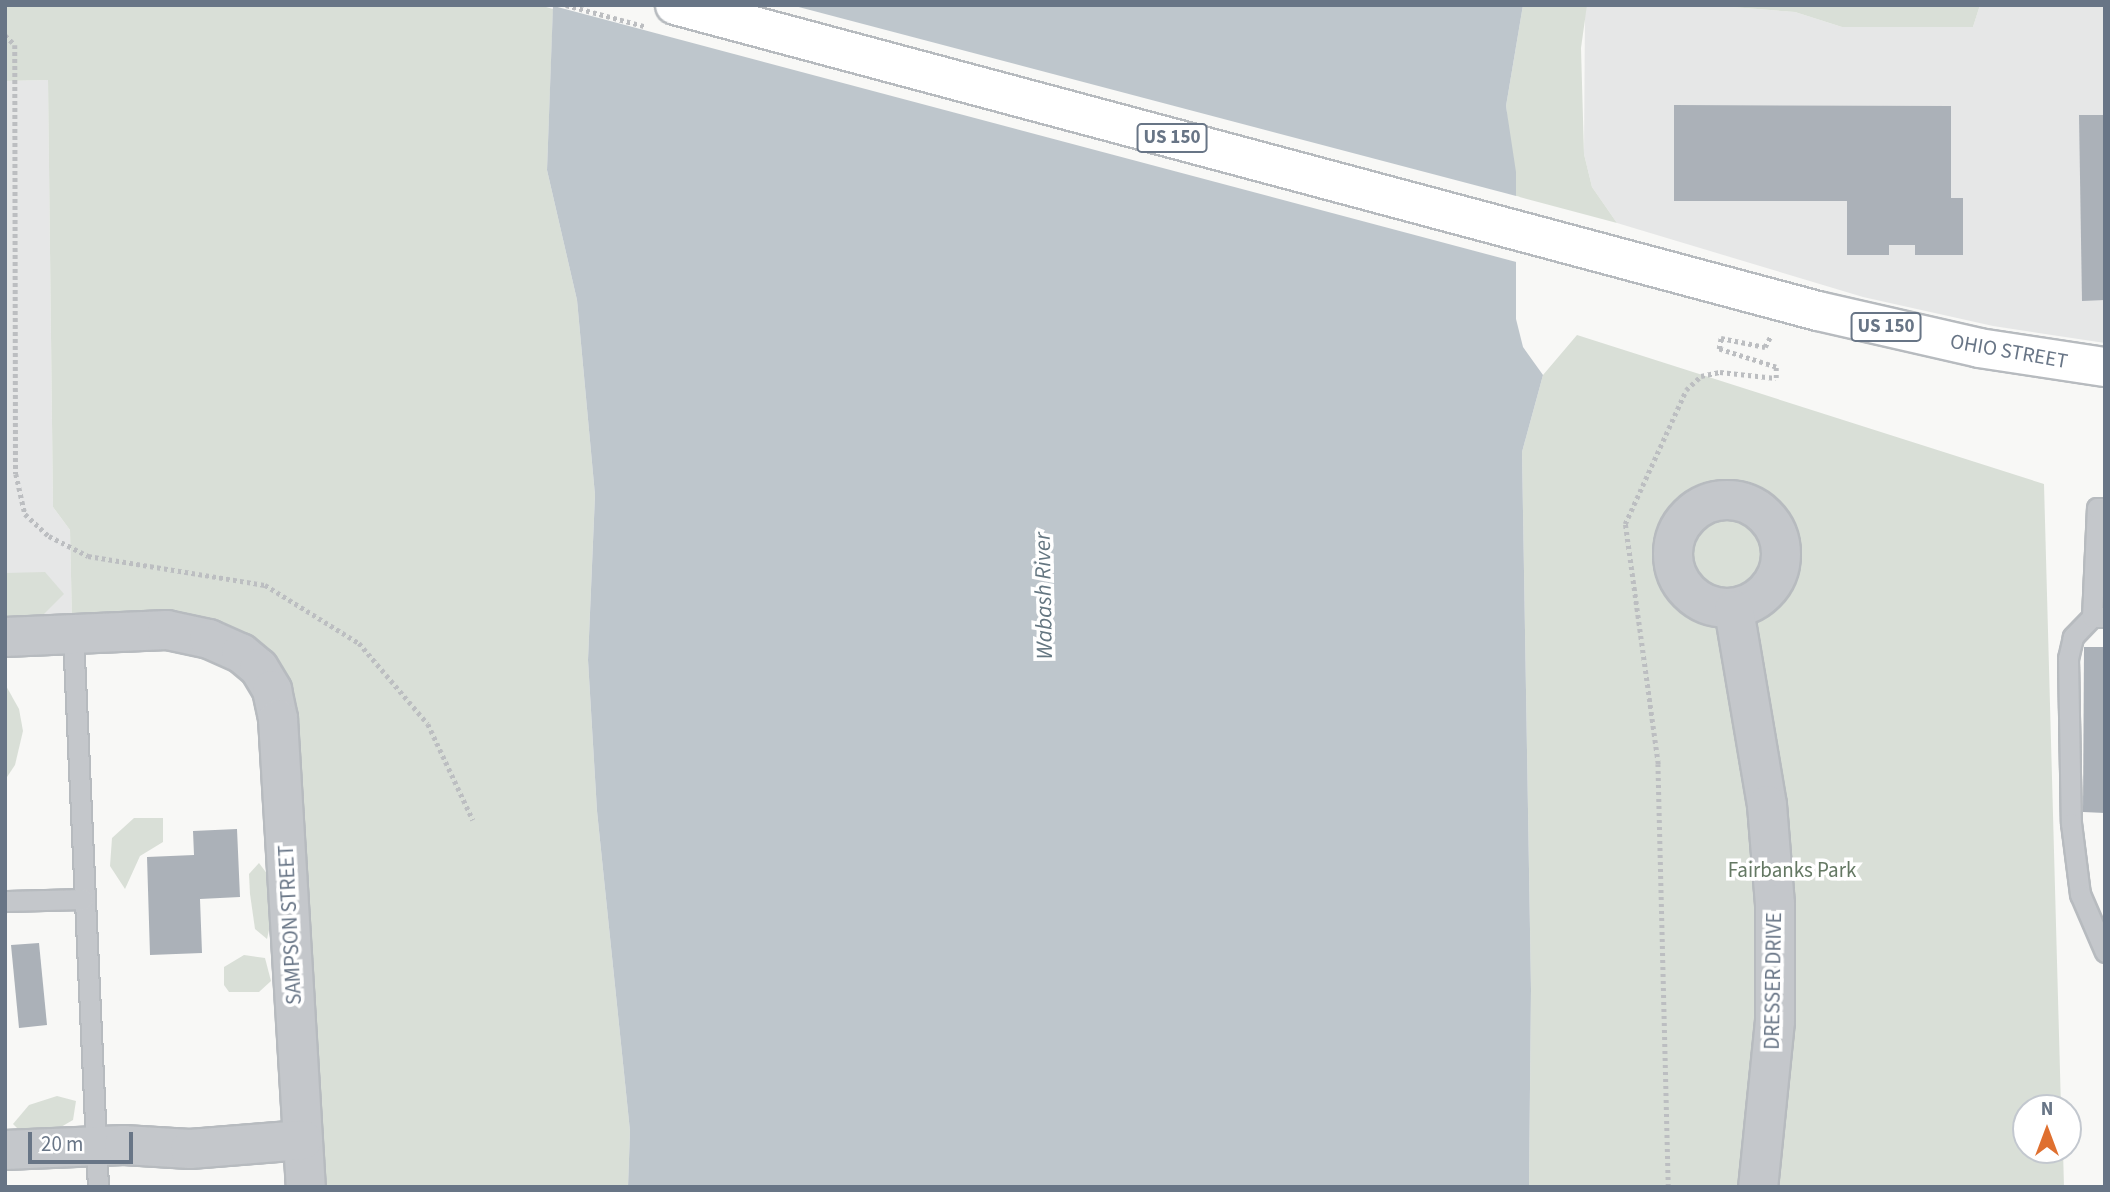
<!DOCTYPE html>
<style>
body{margin:0}
#map{position:relative;width:2110px;height:1192px;overflow:hidden;background:#f8f8f6;font-family:"Source Sans 3",sans-serif}
div>[style]{position:absolute}
[style*='--x']{left:calc(var(--x)*1px);top:calc(var(--y)*1px);width:calc(var(--w)*1px);rotate:calc(var(--a)*1deg)}
.built>*{inset:0;background:#e6e7e7}
.green>*{inset:0;background:#d9dfd7}
.water>*{inset:0;background:#bec6cc}
.pier>*{inset:0;background:#f8f8f6}
.building>*{inset:0;background:#abb1b8}
.path>*{height:4.5px;margin-top:-2.25px;transform-origin:0;background:repeating-linear-gradient(90deg,#bcbec1 0 3.5px,transparent 0 7px)}
.roads{filter:drop-shadow(2px 0 #b7bbbf) drop-shadow(-2px 0 #b7bbbf) drop-shadow(0 2px #b7bbbf) drop-shadow(0 -2px #b7bbbf)}
.lane>*{height:19px;margin:-9.5px;padding:0 9.5px;transform-origin:9.5px;border-radius:9.5px;background:#c4c7cb}
.street>*{height:38px;margin:-19px;padding:0 19px;transform-origin:19px;border-radius:19px;background:#c4c7cb}
.street>.ring{margin:-19px;padding:0;box-sizing:content-box;background:none;border:38px solid #c4c7cb;border-radius:50%}
.primary>*{height:38px;margin:-19px;padding:0 19px;transform-origin:19px;border-radius:19px;background:#fff}
span{translate:-50% -50%;white-space:nowrap;text-align:center;line-height:1.15;-webkit-text-stroke:7px #fff;paint-order:stroke}
.shield-label span{padding:2px 5px;background:#fff;border:2px solid;border-radius:5px;-webkit-text-stroke-width:0}
.shield-label{font-size:19px;color:#687586;font-weight:700}
.street-label{font-size:21px;color:#687586}
.park-label{font-size:21px;color:#647863}
.water-label{font-size:23px;color:#647681;font-style:italic}
.frame{position:absolute;inset:0;border:7px solid #687586;pointer-events:none}
.north{position:absolute;left:2012px;top:1094px;width:70px;height:70px;box-sizing:border-box;background:#fff;border:2px solid #c3c8cf;border-radius:50%;rotate:0deg;font-size:19px;font-weight:700;line-height:28px;text-align:center;color:#687586}
.north::after{content:'';display:block;margin:auto;width:24px;height:32px;background:#df7030;clip-path:polygon(50% 0,100% 100%,50% 72%,0 100%)}
.scale{position:absolute;left:28px;top:1132px;width:105px;height:32px;box-sizing:border-box;border:4px solid #687586;border-top:0;padding-left:9px;font-size:21px;line-height:24px;white-space:nowrap;color:#687586;-webkit-text-stroke:5px #fff;paint-order:stroke}
</style>
<div id="map">
<div class="built">
<i style="clip-path:polygon(1706px 5px,1795px 12px,1842px 27px,1973px 27px,1980px 5px,2105px 5px,2105px 343px,1993px 326px,1863px 297px,1617px 223px,1592px 187px,1584px 154px,1585px 7px)"></i>
<i style="clip-path:polygon(48px 80px,53px 507px,70px 530px,72px 621px,5px 623px,5px 81px)"></i>
</div>
<div class="green">
<i style="clip-path:polygon(5px 5px,539px 5px,553px 9px,547px 170px,577px 300px,595px 495px,588px 660px,597px 811px,630px 1131px,628px 1187px,318px 1187px,272px 669px,72px 621px,70px 530px,53px 507px,48px 80px,5px 81px)"></i>
<i style="clip-path:polygon(1523px 5px,1587px 5px,1581px 48px,1584px 154px,1592px 187px,1617px 223px,1516px 196px,1506px 106px)"></i>
<i style="clip-path:polygon(1706px 5px,1980px 5px,1973px 27px,1842px 27px,1795px 12px)"></i>
<i style="clip-path:polygon(1577px 335px,2044px 484px,2061px 1108px,2026px 1108px,2026px 1150px,2063px 1150px,2064px 1187px,1529px 1187px,1531px 989px,1522px 452px,1543px 375px)"></i>
<i style="clip-path:polygon(45px 572px,64px 594px,42px 616px,5px 620px,5px 573px)"></i>
<i style="clip-path:polygon(5px 684px,19px 709px,23px 731px,15px 765px,5px 780px)"></i>
<i style="clip-path:polygon(134px 818px,163px 818px,163px 842px,140px 856px,125px 889px,110px 866px,112px 838px)"></i>
<i style="clip-path:polygon(259px 863px,268px 875px,273px 912px,267px 939px,255px 929px,250px 894px,249px 874px)"></i>
<i style="clip-path:polygon(244px 955px,265px 958px,271px 981px,259px 992px,229px 992px,224px 985px,224px 967px)"></i>
<i style="clip-path:polygon(57px 1096px,76px 1101px,73px 1120px,54px 1131px,23px 1134px,13px 1124px,29px 1105px)"></i>
</div>
<div class="water">
<i style="clip-path:polygon(553px 5px,1523px 5px,1506px 106px,1516px 172px,1516px 319px,1523px 347px,1543px 375px,1522px 452px,1531px 989px,1529px 1187px,628px 1187px,630px 1131px,597px 811px,588px 660px,595px 495px,577px 300px,547px 170px)"></i>
</div>
<div class="pier">
<i style="clip-path:polygon(550px 5px,791px 5px,1520px 197px,1520px 263px)"></i>
</div>
<div class="building">
<i style="clip-path:polygon(1674px 105px,1951px 106px,1951px 198px,1963px 198px,1963px 255px,1915px 255px,1915px 245px,1889px 245px,1889px 255px,1847px 255px,1847px 201px,1674px 201px)"></i>
<i style="clip-path:polygon(2079px 115px,2105px 115px,2105px 300px,2082px 301px)"></i>
<i style="clip-path:polygon(2084px 647px,2105px 647px,2105px 813px,2083px 812px)"></i>
<i style="clip-path:polygon(237px 829px,240px 897px,200px 899px,202px 953px,150px 955px,147px 857px,194px 855px,193px 831px)"></i>
<i style="clip-path:polygon(39px 943px,47px 1025px,19px 1028px,11px 945px)"></i>
</div>
<div class="path">
<i style="--x:566;--y:5;--w:81;--a:15.1"></i>
<i style="--x:5;--y:35;--w:14;--a:45"></i>
<i style="--x:15;--y:45;--w:429;--a:89.9"></i>
<i style="--x:16;--y:474;--w:41;--a:77.3"></i>
<i style="--x:25;--y:514;--w:33;--a:43"></i>
<i style="--x:49;--y:536;--w:44;--a:27.1"></i>
<i style="--x:88;--y:556;--w:179;--a:9.3"></i>
<i style="--x:265;--y:585;--w:110;--a:31.7"></i>
<i style="--x:359;--y:643;--w:106;--a:49.6"></i>
<i style="--x:428;--y:724;--w:106;--a:64.9"></i>
<i style="--x:1668;--y:1187;--w:423;--a:-91.4"></i>
<i style="--x:1658;--y:764;--w:242;--a:-97.8"></i>
<i style="--x:1625;--y:524;--w:147;--a:-65.5"></i>
<i style="--x:1686;--y:390;--w:21;--a:-43"></i>
<i style="--x:1701;--y:376;--w:19;--a:-12"></i>
<i style="--x:1720;--y:372;--w:56;--a:6.1"></i>
<i style="--x:1776;--y:378;--w:11;--a:-90"></i>
<i style="--x:1776;--y:367;--w:60;--a:-162.5"></i>
<i style="--x:1719;--y:349;--w:11;--a:-80"></i>
<i style="--x:1721;--y:338;--w:45;--a:11.6"></i>
<i style="--x:1765;--y:347;--w:13;--a:-63"></i>
</div>
<div class="roads">
<div class="lane">
<i style="--x:2092;--y:617;--w:28;--a:134"></i>
<i style="--x:2073;--y:637;--w:22;--a:103"></i>
<i style="--x:2068;--y:658;--w:165;--a:89"></i>
<i style="--x:2071;--y:823;--w:72;--a:82.8"></i>
<i style="--x:2080;--y:894;--w:63;--a:66.7"></i>
<i style="--x:2104;--y:617;--w:12;--a:180"></i>
<i style="--x:2092;--y:617;--w:109;--a:-87.4"></i>
<i style="--x:2097;--y:508;--w:8;--a:0"></i>
<i style="--x:73;--y:635;--w:553;--a:87.41"></i>
<i style="--x:5;--y:901;--w:78;--a:-1.5"></i>
</div>
<div class="street">
<i class="ring" style="left:1673px;top:500px;width:70px;height:70px"></i>
<i style="--x:1734;--y:610;--w:198;--a:80.4"></i>
<i style="--x:1767;--y:805;--w:99;--a:85.4"></i>
<i style="--x:1775;--y:904;--w:117;--a:90"></i>
<i style="--x:1775;--y:1021;--w:167;--a:95.8"></i>
<i style="--x:5;--y:637;--w:162;--a:-2.5"></i>
<i style="--x:167;--y:630;--w:43;--a:12.1"></i>
<i style="--x:209;--y:639;--w:35;--a:24"></i>
<i style="--x:241;--y:653;--w:23;--a:40"></i>
<i style="--x:259;--y:668;--w:26;--a:59"></i>
<i style="--x:272;--y:690;--w:30;--a:78"></i>
<i style="--x:278;--y:719;--w:469;--a:86.6"></i>
<i style="--x:5;--y:1150;--w:119;--a:-2.4"></i>
<i style="--x:124;--y:1145;--w:66;--a:3.5"></i>
<i style="--x:190;--y:1149;--w:113;--a:-4.6"></i>
</div>
<div class="primary">
<i style="--x:675;--y:5;--w:1183;--a:14.99"></i>
<i style="--x:1818;--y:311;--w:165;--a:12.9"></i>
<i style="--x:1979;--y:348;--w:127;--a:8.6"></i>
</div>
</div>
<div class="shield-label">
<span style="left:1172px;top:138px">US 150</span>
<span style="left:1886px;top:327px">US 150</span>
</div>
<div class="street-label">
<span style="left:2009px;top:351px;rotate:10deg">OHIO STREET</span>
<span style="left:290px;top:925px;rotate:-93deg">SAMPSON STREET</span>
<span style="left:1773px;top:981px;rotate:-89deg">DRESSER DRIVE</span>
</div>
<div class="park-label">
<span style="left:1792px;top:870px">Fairbanks Park</span>
</div>
<div class="water-label">
<span style="left:1044px;top:596px;rotate:-91deg">Wabash River</span>
</div>
<div class="frame"></div>
<div class="north">N</div>
<div class="scale">20 m</div>
</div>
